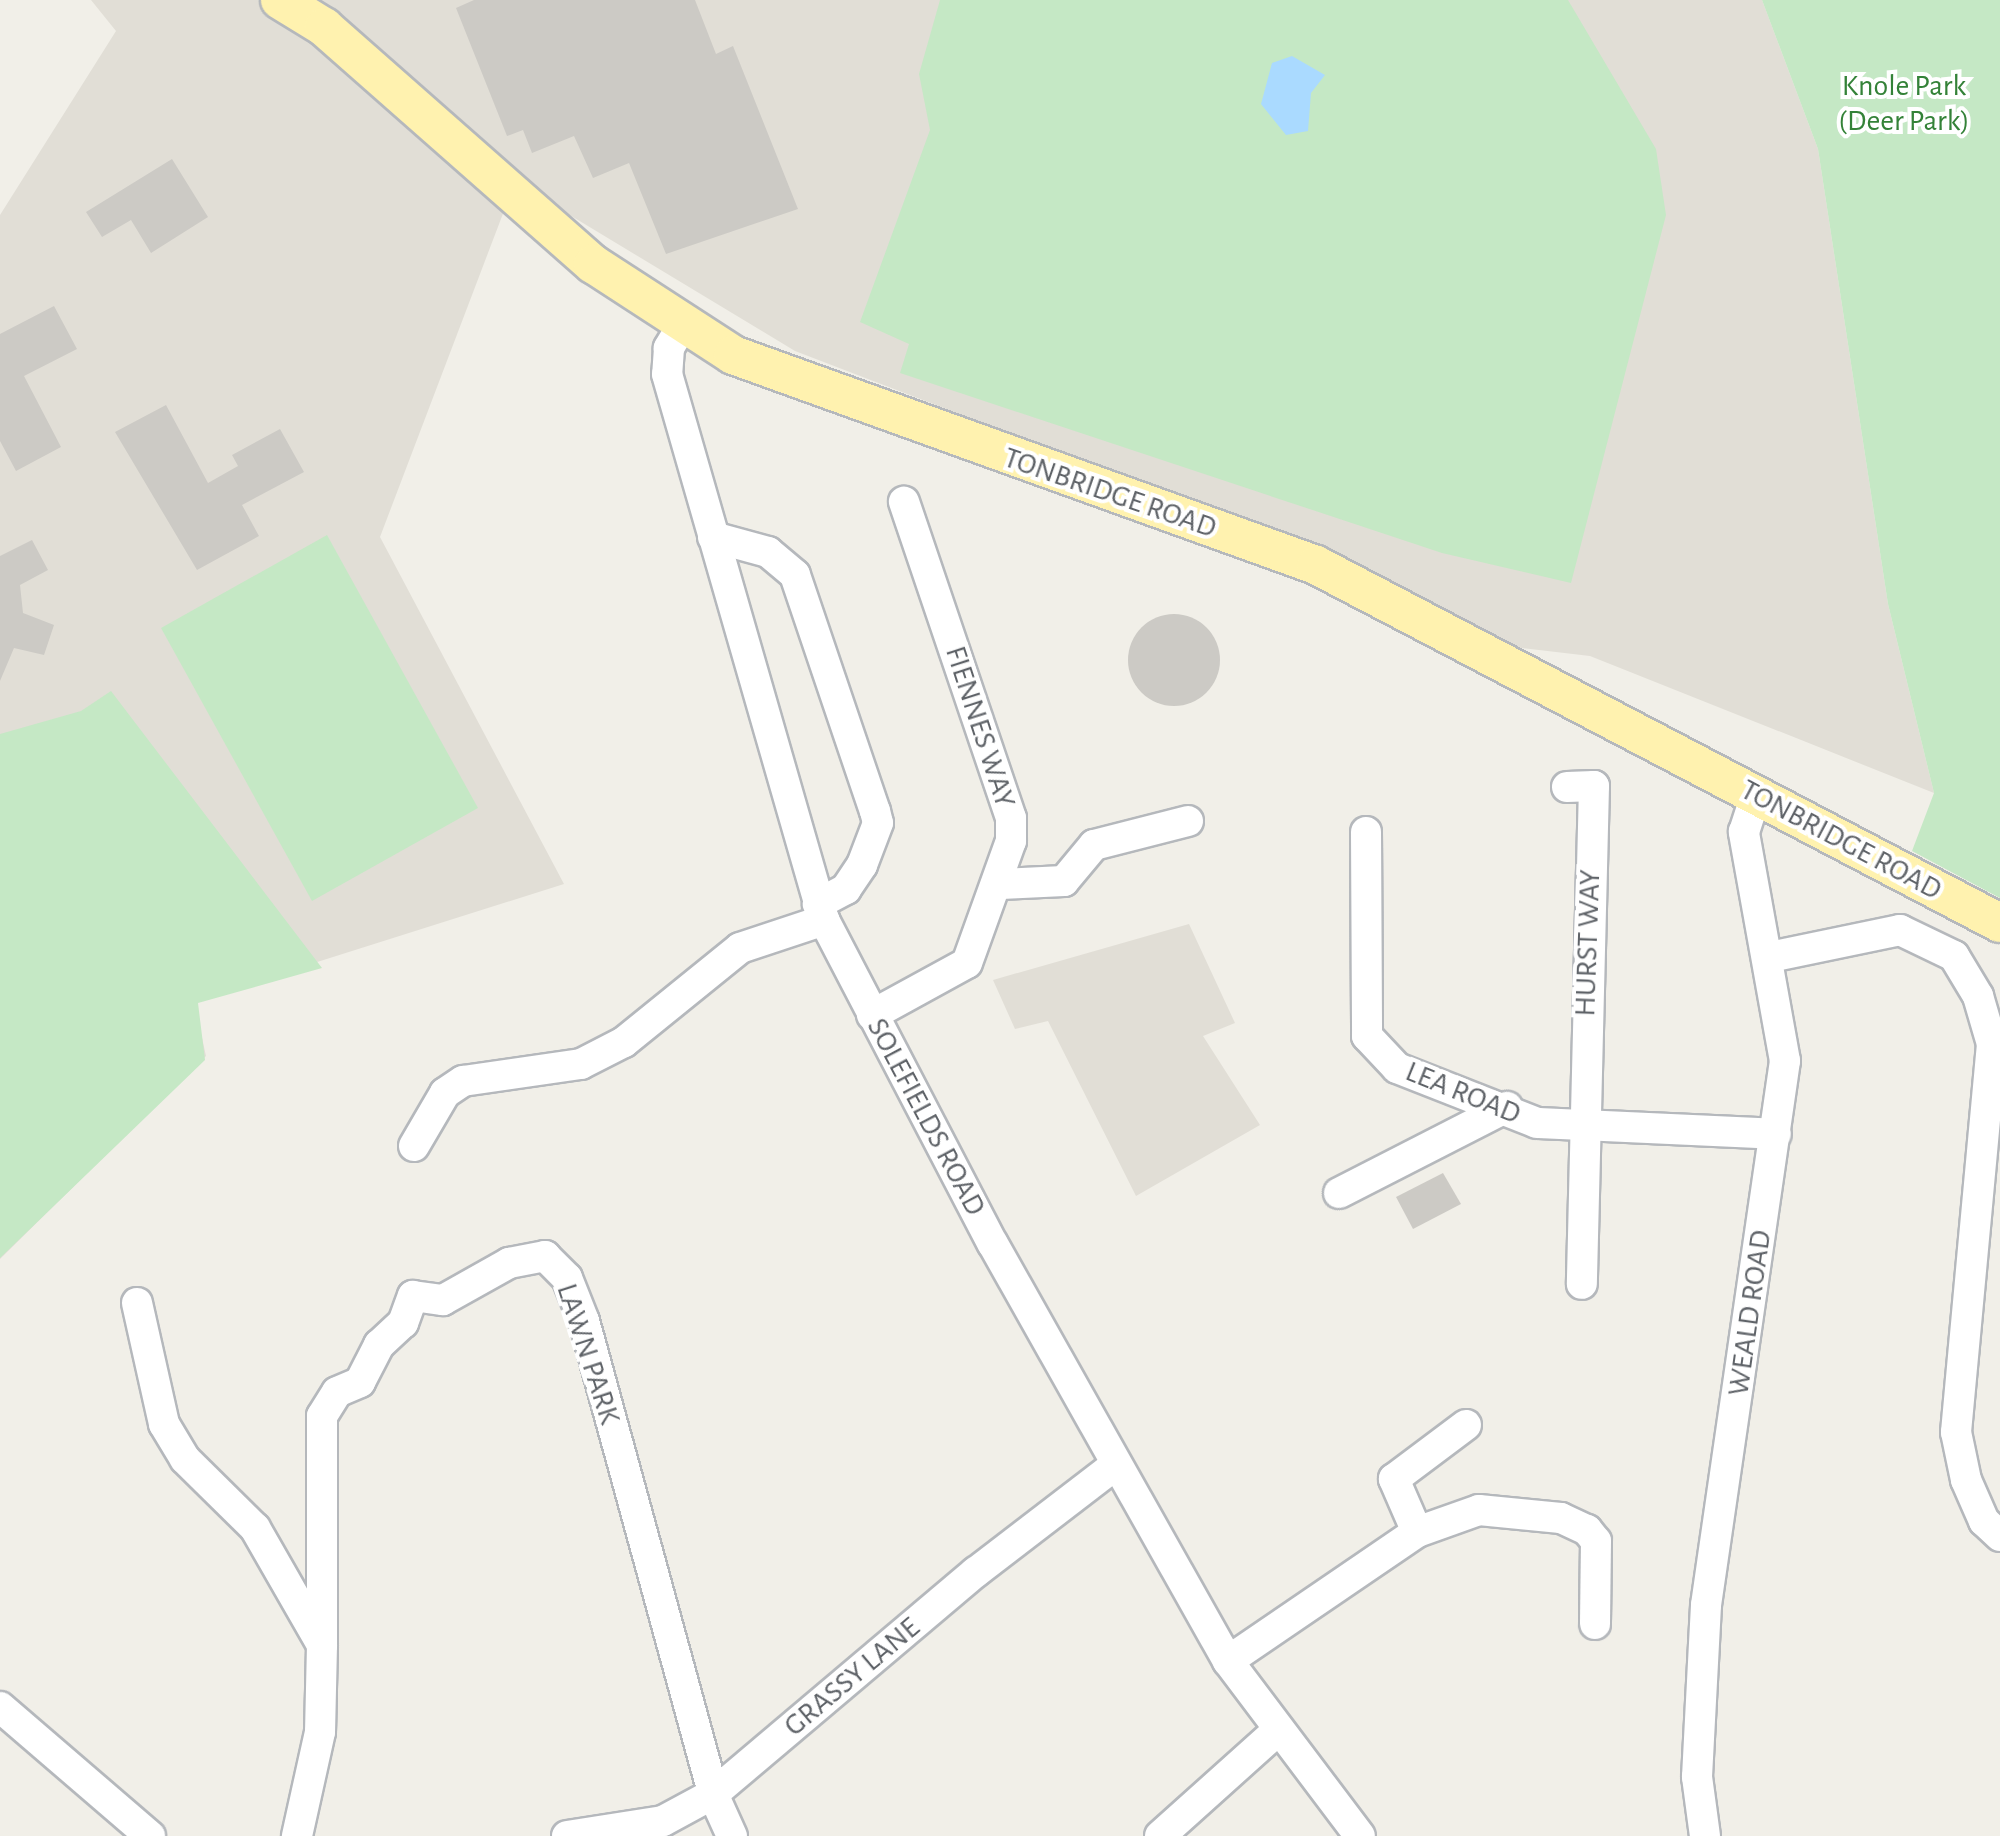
<!DOCTYPE html>
<style>
body{margin:0}
#map{position:relative;width:2000px;height:1836px;overflow:hidden;background:#f1efe8;font-family:"Alegreya Sans",sans-serif}
div>[style]{position:absolute}
[style*='--x']{left:calc(var(--x)*1px);top:calc(var(--y)*1px);width:calc(var(--w)*1px);rotate:calc(var(--a)*1deg)}
.education>*{inset:0;background:#e1ded6}
.green>*{inset:0;background:#c5e8c5}
.water>*{inset:0;background:#aadaff}
.building>*{inset:0;background:#cccac5}
.round{border-radius:50%}
.roads{filter:drop-shadow(2px 0 #b5b8bc) drop-shadow(-2px 0 #b5b8bc) drop-shadow(0 2px #b5b8bc) drop-shadow(0 -2px #b5b8bc)}
.minor>*{height:30px;margin:-15px;padding:0 15px;transform-origin:15px;border-radius:15px;background:#fff}
.major>*{height:38px;margin:-19px;padding:0 19px;transform-origin:19px;border-radius:19px;background:#fff2af}
span{translate:-50% -50%;white-space:nowrap;text-align:center;line-height:1.15;-webkit-text-stroke:8px #fff;paint-order:stroke}
.park-label{font-size:30px;color:#348238}
.street-label{font-size:30px;color:#5f6368}
</style>
<div id="map">
<div class="education">
<i style="clip-path:polygon(91px 0,1762px 0,1818px 149px,1888px 604px,1934px 793px,1590px 656px,1504px 646px,1319px 552px,795px 351px,515px 182px,380px 537px,564px 884px,194px 1001px,206px 1056px,0 1259px,0 215px,116px 31px)"></i>
<i style="clip-path:polygon(1189px 924px,1235px 1023px,1203px 1036px,1260px 1125px,1136px 1196px,1048px 1021px,1015px 1029px,993px 980px)"></i>
</div>
<div class="green">
<i style="clip-path:polygon(940px 0,1568px 0,1656px 149px,1666px 215px,1571px 583px,1442px 553px,900px 373px,909px 344px,860px 322px,930px 130px,919px 74px)"></i>
<i style="clip-path:polygon(1762px 0,2000px 0,2000px 898px,1912px 851px,1934px 793px,1888px 604px,1818px 149px)"></i>
<i style="clip-path:polygon(327px 535px,478px 808px,312px 901px,161px 628px)"></i>
<i style="clip-path:polygon(111px 691px,322px 968px,198px 1003px,205px 1060px,0 1258px,0 734px,81px 711px)"></i>
</div>
<div class="water">
<i style="clip-path:polygon(1292px 56px,1325px 75px,1311px 93px,1308px 131px,1286px 135px,1261px 104px,1272px 63px)"></i>
</div>
<div class="building">
<i style="clip-path:polygon(474px 0,695px 0,716px 54px,733px 46px,798px 209px,666px 254px,629px 163px,593px 178px,574px 136px,532px 153px,523px 130px,507px 136px,456px 8px)"></i>
<i style="clip-path:polygon(172px 159px,208px 217px,151px 253px,131px 220px,102px 237px,86px 212px)"></i>
<i style="clip-path:polygon(54px 306px,77px 349px,24px 376px,61px 447px,16px 471px,0 441px,0 334px)"></i>
<i style="clip-path:polygon(166px 405px,208px 483px,238px 466px,232px 455px,280px 429px,304px 472px,242px 505px,259px 536px,197px 570px,115px 432px)"></i>
<i style="clip-path:polygon(32px 540px,48px 570px,20px 585px,23px 613px,54px 625px,44px 655px,14px 648px,0 681px,0 556px)"></i>
<i class="round" style="left:1128px;top:614px;width:92px;height:92px"></i>
<i style="clip-path:polygon(1443px 1173px,1461px 1204px,1413px 1229px,1396px 1197px)"></i>
</div>
<div class="roads">
<div class="minor">
<i style="--x:682;--y:326;--w:26;--a:121"></i>
<i style="--x:669;--y:348;--w:26;--a:94"></i>
<i style="--x:667;--y:374;--w:568;--a:73.96"></i>
<i style="--x:824;--y:920;--w:365;--a:62.5"></i>
<i style="--x:993;--y:1244;--w:479;--a:60.6"></i>
<i style="--x:1228;--y:1661;--w:219;--a:53"></i>
<i style="--x:713;--y:537;--w:57;--a:15.3"></i>
<i style="--x:768;--y:552;--w:35;--a:40"></i>
<i style="--x:795;--y:575;--w:249;--a:71.3"></i>
<i style="--x:875;--y:811;--w:12;--a:76"></i>
<i style="--x:878;--y:823;--w:45;--a:110.9"></i>
<i style="--x:862;--y:865;--w:29;--a:124"></i>
<i style="--x:846;--y:889;--w:32;--a:152"></i>
<i style="--x:1567;--y:787;--w:27;--a:-2"></i>
<i style="--x:1594;--y:786;--w:498;--a:91.4"></i>
<i style="--x:1366;--y:832;--w:204;--a:89.7"></i>
<i style="--x:1367;--y:1036;--w:44;--a:46.8"></i>
<i style="--x:1397;--y:1068;--w:150;--a:21.4"></i>
<i style="--x:1537;--y:1123;--w:239;--a:2.6"></i>
<i style="--x:1001;--y:884;--w:63;--a:-2.7"></i>
<i style="--x:1064;--y:881;--w:47;--a:-50.2"></i>
<i style="--x:1094;--y:845;--w:97;--a:-14.3"></i>
<i style="--x:1770;--y:957;--w:133;--a:-11.7"></i>
<i style="--x:1900;--y:930;--w:60;--a:25.7"></i>
<i style="--x:1954;--y:956;--w:47;--a:59"></i>
<i style="--x:1978;--y:996;--w:50;--a:73.7"></i>
<i style="--x:1992;--y:1044;--w:390;--a:95.3"></i>
<i style="--x:1956;--y:1432;--w:49;--a:78.2"></i>
<i style="--x:1966;--y:1480;--w:45;--a:66.3"></i>
<i style="--x:1984;--y:1521;--w:22;--a:43"></i>
<i style="--x:872;--y:1015;--w:108;--a:-28.7"></i>
<i style="--x:967;--y:963;--w:130;--a:-70.2"></i>
<i style="--x:1011;--y:841;--w:23;--a:-90"></i>
<i style="--x:1011;--y:818;--w:334;--a:-108.7"></i>
<i style="--x:414;--y:1146;--w:61;--a:-59.7"></i>
<i style="--x:445;--y:1093;--w:22;--a:-34"></i>
<i style="--x:463;--y:1081;--w:119;--a:-8.2"></i>
<i style="--x:581;--y:1064;--w:48;--a:-27.1"></i>
<i style="--x:624;--y:1042;--w:149;--a:-39"></i>
<i style="--x:740;--y:948;--w:89;--a:-18.4"></i>
<i style="--x:1339;--y:1193;--w:189;--a:-27.1"></i>
<i style="--x:137;--y:1303;--w:124;--a:77.4"></i>
<i style="--x:164;--y:1424;--w:41;--a:59"></i>
<i style="--x:185;--y:1459;--w:98;--a:44.6"></i>
<i style="--x:255;--y:1528;--w:135;--a:60.2"></i>
<i style="--x:322;--y:1645;--w:87;--a:91.3"></i>
<i style="--x:320;--y:1732;--w:107;--a:102.5"></i>
<i style="--x:1417;--y:1532;--w:58;--a:-113.5"></i>
<i style="--x:1394;--y:1479;--w:90;--a:-36.9"></i>
<i style="--x:322;--y:1645;--w:229;--a:-90"></i>
<i style="--x:322;--y:1416;--w:28;--a:-58"></i>
<i style="--x:337;--y:1392;--w:25;--a:-23"></i>
<i style="--x:360;--y:1382;--w:42;--a:-62.8"></i>
<i style="--x:379;--y:1345;--w:33;--a:-43"></i>
<i style="--x:403;--y:1323;--w:29;--a:-70"></i>
<i style="--x:413;--y:1296;--w:30;--a:8"></i>
<i style="--x:443;--y:1300;--w:76;--a:-29.3"></i>
<i style="--x:509;--y:1263;--w:37;--a:-11"></i>
<i style="--x:545;--y:1256;--w:31;--a:45"></i>
<i style="--x:567;--y:1278;--w:46;--a:68.4"></i>
<i style="--x:584;--y:1321;--w:490;--a:74.7"></i>
<i style="--x:713;--y:1794;--w:46;--a:65.7"></i>
<i style="--x:1228;--y:1661;--w:229;--a:-34.3"></i>
<i style="--x:1417;--y:1532;--w:66;--a:-19.5"></i>
<i style="--x:1479;--y:1510;--w:82;--a:5.6"></i>
<i style="--x:1561;--y:1518;--w:29;--a:25"></i>
<i style="--x:1587;--y:1530;--w:14;--a:51"></i>
<i style="--x:1596;--y:1541;--w:83;--a:90.7"></i>
<i style="--x:0;--y:1707;--w:198;--a:40.7"></i>
<i style="--x:567;--y:1836;--w:97;--a:-8.9"></i>
<i style="--x:663;--y:1821;--w:57;--a:-28.4"></i>
<i style="--x:713;--y:1794;--w:344;--a:-40.2"></i>
<i style="--x:976;--y:1572;--w:174;--a:-37.5"></i>
<i style="--x:1160;--y:1836;--w:157;--a:-41.9"></i>
<i style="--x:1705;--y:1836;--w:60;--a:-97.7"></i>
<i style="--x:1697;--y:1777;--w:172;--a:-87"></i>
<i style="--x:1706;--y:1605;--w:550;--a:-81.74"></i>
<i style="--x:1785;--y:1061;--w:233;--a:-100.2"></i>
<i style="--x:1744;--y:832;--w:39;--a:-72"></i>
</div>
<div class="major">
<i style="--x:280;--y:0;--w:52;--a:31.5"></i>
<i style="--x:324;--y:27;--w:359;--a:41.4"></i>
<i style="--x:593;--y:264;--w:167;--a:33"></i>
<i style="--x:733;--y:355;--w:620;--a:19.81"></i>
<i style="--x:1316;--y:565;--w:772;--a:27.63"></i>
</div>
</div>
<div class="park-label">
<span style="left:1904px;top:103px">Knole Park<br>(Deer Park)</span>
</div>
<div class="street-label">
<span style="left:1110px;top:493px;rotate:19deg">TONBRIDGE ROAD</span>
<span style="left:980px;top:727px;rotate:72deg">FIENNES WAY</span>
<span style="left:1841px;top:840px;rotate:28deg">TONBRIDGE ROAD</span>
<span style="left:1588px;top:943px;rotate:-88deg">HURST WAY</span>
<span style="left:1463px;top:1093px;rotate:22deg">LEA ROAD</span>
<span style="left:926px;top:1117px;rotate:62deg">SOLEFIELDS ROAD</span>
<span style="left:1750px;top:1313px;rotate:-82deg">WEALD ROAD</span>
<span style="left:588px;top:1354px;rotate:72deg">LAWN PARK</span>
<span style="left:852px;top:1677px;rotate:-40deg">GRASSY LANE</span>
</div>
</div>
